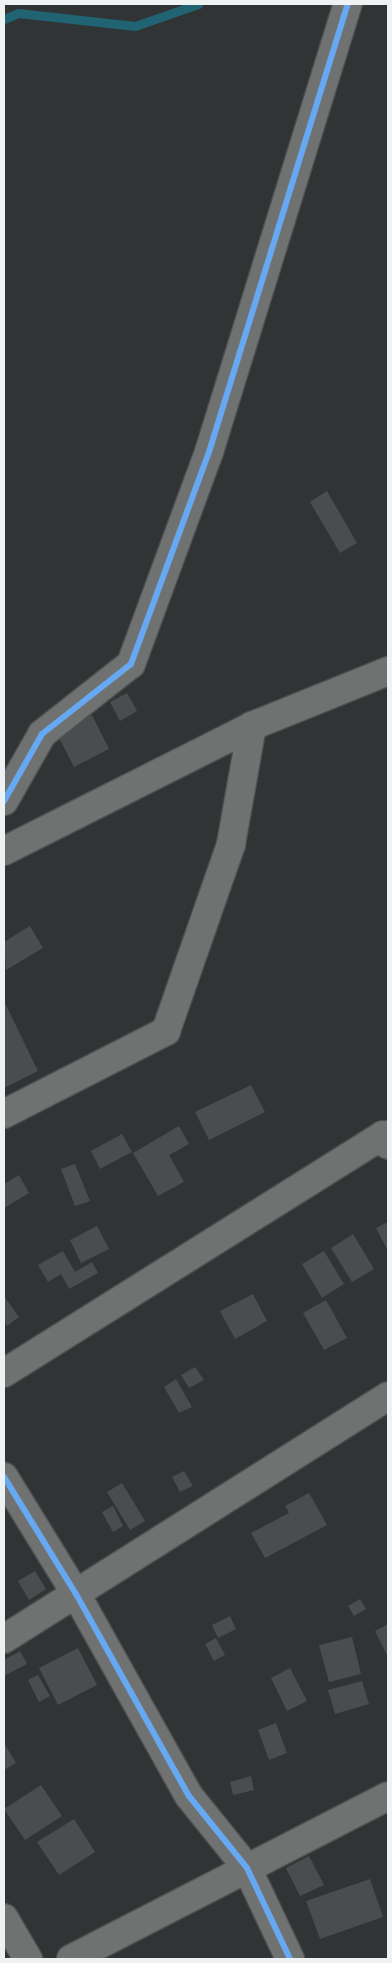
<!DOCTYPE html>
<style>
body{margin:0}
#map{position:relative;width:392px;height:1963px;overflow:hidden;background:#313435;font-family:"DejaVu Sans",sans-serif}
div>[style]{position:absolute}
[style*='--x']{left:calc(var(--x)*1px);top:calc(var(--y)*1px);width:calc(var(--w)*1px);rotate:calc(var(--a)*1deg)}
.stream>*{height:9px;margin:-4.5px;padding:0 4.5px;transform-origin:4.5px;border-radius:4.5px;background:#206372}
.building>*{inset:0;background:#4a4c4d}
.roads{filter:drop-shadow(1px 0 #4d4f50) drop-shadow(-1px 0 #4d4f50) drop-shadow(0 1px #4d4f50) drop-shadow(0 -1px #4d4f50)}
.street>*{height:28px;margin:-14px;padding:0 14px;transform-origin:14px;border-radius:14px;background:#707272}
.cycleway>*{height:6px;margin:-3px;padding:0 3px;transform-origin:3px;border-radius:3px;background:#66a8f1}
span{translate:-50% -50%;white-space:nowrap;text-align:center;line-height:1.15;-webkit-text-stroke:4px #303536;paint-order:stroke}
.frame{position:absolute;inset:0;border:5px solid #eff2f3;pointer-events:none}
</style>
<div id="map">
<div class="stream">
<i style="--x:4;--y:19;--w:15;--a:-23"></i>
<i style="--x:18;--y:13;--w:118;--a:6.3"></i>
<i style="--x:135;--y:26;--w:67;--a:-19.2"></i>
</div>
<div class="building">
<i style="clip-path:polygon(327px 491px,357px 543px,340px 553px,310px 502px)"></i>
<i style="clip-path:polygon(127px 693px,137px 711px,120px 721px,110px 702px)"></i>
<i style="clip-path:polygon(92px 715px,109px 749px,74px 767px,56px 732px)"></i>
<i style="clip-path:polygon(30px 926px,43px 948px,6px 970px,4px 942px)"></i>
<i style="clip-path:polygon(4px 1001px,38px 1071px,4px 1088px)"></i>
<i style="clip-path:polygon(251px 1085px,265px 1112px,209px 1140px,195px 1112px)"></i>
<i style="clip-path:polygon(179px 1126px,189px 1144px,169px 1155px,184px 1182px,158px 1196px,133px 1153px)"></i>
<i style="clip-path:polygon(122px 1134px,132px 1152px,100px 1169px,91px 1151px)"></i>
<i style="clip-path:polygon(75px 1164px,90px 1201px,75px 1206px,61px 1169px)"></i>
<i style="clip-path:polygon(19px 1175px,29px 1193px,4px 1208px,4px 1184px)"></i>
<i style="clip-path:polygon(388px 1222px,388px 1251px,376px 1228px)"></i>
<i style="clip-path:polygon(97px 1226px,109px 1249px,81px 1263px,70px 1240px)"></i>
<i style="clip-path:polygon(353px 1234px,374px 1269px,352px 1282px,331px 1248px)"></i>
<i style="clip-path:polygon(63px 1251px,75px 1272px,92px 1262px,98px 1273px,69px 1289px,61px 1274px,48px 1282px,38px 1265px)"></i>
<i style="clip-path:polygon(324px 1251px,344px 1284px,322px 1298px,302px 1264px)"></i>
<i style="clip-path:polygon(253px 1294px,267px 1321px,235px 1339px,220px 1311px)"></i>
<i style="clip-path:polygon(4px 1296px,19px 1317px,7px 1326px,4px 1321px)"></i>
<i style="clip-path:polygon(326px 1300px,347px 1338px,324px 1350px,303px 1313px)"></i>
<i style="clip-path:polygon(195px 1367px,204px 1380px,189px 1388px,181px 1375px)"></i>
<i style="clip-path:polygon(176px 1379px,192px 1407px,179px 1413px,164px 1387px)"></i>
<i style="clip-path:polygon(184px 1471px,193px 1486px,180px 1492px,172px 1477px)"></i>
<i style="clip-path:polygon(122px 1483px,145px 1521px,130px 1530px,107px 1492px)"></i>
<i style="clip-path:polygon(309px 1493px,327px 1525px,265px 1558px,251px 1533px,289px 1513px,285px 1506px)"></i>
<i style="clip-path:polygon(113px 1506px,123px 1526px,113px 1532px,102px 1512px)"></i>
<i style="clip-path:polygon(35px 1571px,46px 1589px,29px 1600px,18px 1581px)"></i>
<i style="clip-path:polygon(360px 1599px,366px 1609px,354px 1616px,348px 1606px)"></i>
<i style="clip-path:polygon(230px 1616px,236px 1629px,218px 1638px,212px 1625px)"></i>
<i style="clip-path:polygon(388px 1624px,388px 1657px,375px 1631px)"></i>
<i style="clip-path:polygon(352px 1637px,361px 1674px,329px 1682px,319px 1645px)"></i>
<i style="clip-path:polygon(216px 1638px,225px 1655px,214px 1661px,205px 1644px)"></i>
<i style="clip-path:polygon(78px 1648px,97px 1685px,58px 1705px,39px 1668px)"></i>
<i style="clip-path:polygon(20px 1651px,27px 1664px,4px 1676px,4px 1660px)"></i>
<i style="clip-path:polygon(290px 1668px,307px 1701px,287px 1711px,271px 1678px)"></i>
<i style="clip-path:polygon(38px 1675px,50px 1696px,39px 1702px,28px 1680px)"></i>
<i style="clip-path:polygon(362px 1681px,369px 1704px,335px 1714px,328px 1690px)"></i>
<i style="clip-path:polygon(276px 1723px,287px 1753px,269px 1760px,258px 1730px)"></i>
<i style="clip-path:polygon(4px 1743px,16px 1763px,4px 1770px)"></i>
<i style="clip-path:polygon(251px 1776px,254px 1790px,233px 1795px,230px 1782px)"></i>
<i style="clip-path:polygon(41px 1785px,62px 1816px,25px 1840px,4px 1809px)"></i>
<i style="clip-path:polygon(74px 1819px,95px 1852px,59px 1875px,37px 1842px)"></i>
<i style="clip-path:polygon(309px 1856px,324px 1885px,300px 1896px,286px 1868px)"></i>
<i style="clip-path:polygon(370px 1879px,383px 1917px,320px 1939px,306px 1901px)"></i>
</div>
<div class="roads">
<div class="street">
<i style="--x:4;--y:801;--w:77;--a:-60.4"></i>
<i style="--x:42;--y:734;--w:113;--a:-38.2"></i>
<i style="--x:131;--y:664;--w:226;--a:-69.8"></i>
<i style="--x:209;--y:452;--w:469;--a:-72.8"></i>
<i style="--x:4;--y:851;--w:278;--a:-26.7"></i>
<i style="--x:252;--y:726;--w:147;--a:-22"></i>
<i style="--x:4;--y:1114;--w:182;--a:-27.1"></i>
<i style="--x:166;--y:1031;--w:198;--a:-70.8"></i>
<i style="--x:231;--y:844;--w:120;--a:-79.9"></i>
<i style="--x:4;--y:1373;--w:448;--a:-32.1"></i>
<i style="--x:383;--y:1135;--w:11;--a:63"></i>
<i style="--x:4;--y:1477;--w:137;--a:58.4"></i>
<i style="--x:76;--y:1594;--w:231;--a:60.8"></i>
<i style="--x:189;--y:1796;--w:92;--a:51.1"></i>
<i style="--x:247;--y:1868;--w:101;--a:64.7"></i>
<i style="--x:4;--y:1639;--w:454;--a:-32.3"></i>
<i style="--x:4;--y:1918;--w:48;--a:59.7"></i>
<i style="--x:71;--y:1959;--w:356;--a:-27.2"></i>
</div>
</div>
<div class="cycleway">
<i style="--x:4;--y:801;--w:77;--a:-60.4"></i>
<i style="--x:42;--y:734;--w:113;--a:-38.2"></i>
<i style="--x:131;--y:664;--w:226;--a:-69.8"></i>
<i style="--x:209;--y:452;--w:469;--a:-72.8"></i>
<i style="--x:4;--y:1477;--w:137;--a:58.4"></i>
<i style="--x:76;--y:1594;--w:231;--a:60.8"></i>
<i style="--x:189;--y:1796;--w:92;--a:51.1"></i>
<i style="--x:247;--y:1868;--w:101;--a:64.7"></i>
</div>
<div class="frame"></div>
</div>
